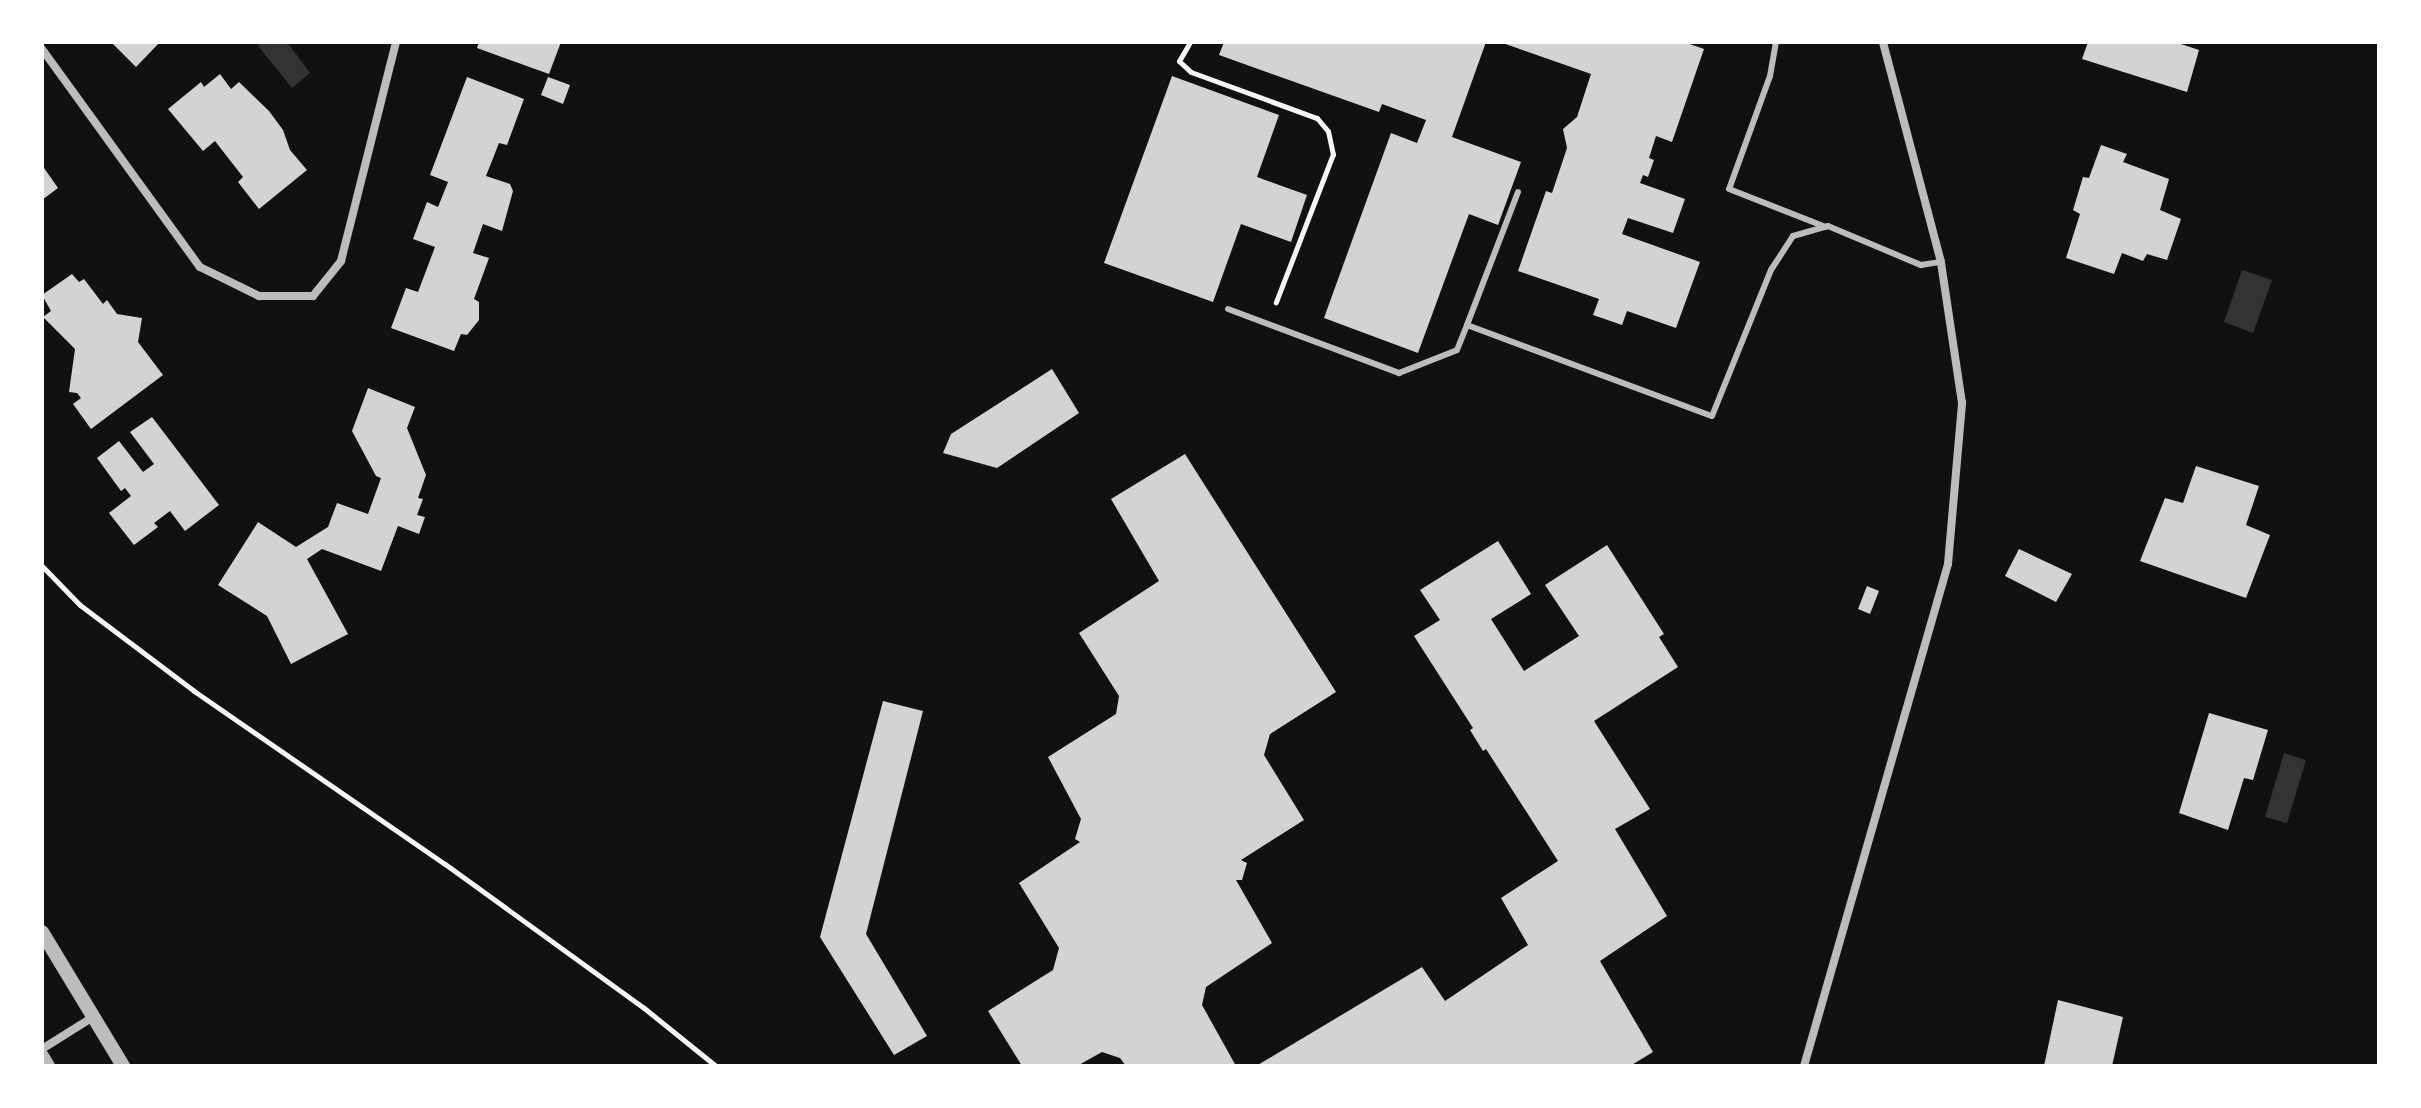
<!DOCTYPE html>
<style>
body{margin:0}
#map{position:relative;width:2421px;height:1108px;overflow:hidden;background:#111;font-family:Quicksand,sans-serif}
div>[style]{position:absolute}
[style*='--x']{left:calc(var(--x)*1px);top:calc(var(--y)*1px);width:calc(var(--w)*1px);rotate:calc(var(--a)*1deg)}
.water>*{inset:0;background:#333}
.building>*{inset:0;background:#d3d3d3}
.path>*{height:5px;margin:-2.5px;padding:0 2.5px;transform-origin:2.5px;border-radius:2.5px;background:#f5f5f5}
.service>*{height:6px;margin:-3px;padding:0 3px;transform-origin:3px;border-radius:3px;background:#bcbcbc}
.minor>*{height:8px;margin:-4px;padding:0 4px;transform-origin:4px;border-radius:4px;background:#bcbcbc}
.tertiary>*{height:14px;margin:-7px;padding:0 7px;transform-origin:7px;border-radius:7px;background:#bcbcbc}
span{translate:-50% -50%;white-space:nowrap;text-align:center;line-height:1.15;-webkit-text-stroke:8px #fff;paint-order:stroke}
.frame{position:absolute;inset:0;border:44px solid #fff;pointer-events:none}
</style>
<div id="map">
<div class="water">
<i style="clip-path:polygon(263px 42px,287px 42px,310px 73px,292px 88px,258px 46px)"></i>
<i style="clip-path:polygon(2242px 270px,2272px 280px,2253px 333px,2224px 322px)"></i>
<i style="clip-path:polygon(2284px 753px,2306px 760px,2287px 823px,2265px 817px)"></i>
</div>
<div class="building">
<i style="clip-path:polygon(111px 42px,160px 42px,136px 67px)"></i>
<i style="clip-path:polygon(479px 42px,561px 42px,549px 74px,477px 48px)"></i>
<i style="clip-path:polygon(1224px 42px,1486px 42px,1452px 137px,1521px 162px,1498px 225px,1469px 214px,1418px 353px,1324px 318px,1391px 133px,1417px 143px,1426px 120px,1382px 104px,1379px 112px,1219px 55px)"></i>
<i style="clip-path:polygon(1500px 42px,1684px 42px,1704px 49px,1672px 142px,1656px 136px,1649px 158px,1654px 160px,1648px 177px,1643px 175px,1640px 183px,1685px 199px,1673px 233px,1628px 218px,1622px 234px,1700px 262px,1676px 328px,1627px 311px,1622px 325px,1593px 315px,1599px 299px,1518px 271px,1546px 191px,1552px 193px,1567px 148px,1563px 129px,1577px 117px,1591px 74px)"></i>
<i style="clip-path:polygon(2088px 42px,2175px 42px,2199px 50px,2187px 92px,2082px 59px)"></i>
<i style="clip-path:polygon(220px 74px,231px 89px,239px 82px,269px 111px,283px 130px,290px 150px,307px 170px,259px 209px,238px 182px,243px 177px,215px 141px,203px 151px,168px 109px,201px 82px,204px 87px)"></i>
<i style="clip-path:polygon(1172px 76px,1279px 115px,1257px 177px,1307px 195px,1291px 242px,1241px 224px,1213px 302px,1104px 263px)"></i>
<i style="clip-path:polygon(467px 77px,524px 99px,507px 145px,499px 143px,486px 176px,510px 184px,513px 191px,502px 231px,483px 224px,473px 253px,489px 258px,474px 299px,479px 302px,479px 320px,467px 335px,461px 334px,454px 351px,391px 328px,406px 288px,418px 292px,435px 247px,413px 239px,427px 202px,438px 207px,448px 182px,430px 175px)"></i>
<i style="clip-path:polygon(548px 77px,570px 85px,563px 104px,541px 95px)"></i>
<i style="clip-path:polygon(2101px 145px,2127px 154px,2123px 162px,2169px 179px,2160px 210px,2181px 219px,2167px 260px,2147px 254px,2143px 261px,2122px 253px,2114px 274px,2066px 258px,2080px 214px,2073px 210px,2083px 177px,2089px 178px)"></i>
<i style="clip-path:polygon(42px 165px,58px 188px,42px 200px)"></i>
<i style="clip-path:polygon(72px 274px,79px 282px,84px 279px,103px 304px,107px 300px,117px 314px,142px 318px,138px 342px,163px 375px,91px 429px,73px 404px,81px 398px,77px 393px,69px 392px,75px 349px,43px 317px,51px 311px,42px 295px)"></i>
<i style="clip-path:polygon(1052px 369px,1079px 413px,997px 468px,943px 453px,951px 434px)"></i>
<i style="clip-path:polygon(368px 388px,415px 407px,407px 428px,426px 475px,418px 498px,423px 499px,417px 515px,425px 517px,419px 534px,398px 526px,381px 571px,322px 549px,307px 559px,348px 634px,291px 664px,267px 616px,218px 585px,258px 522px,296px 547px,328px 527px,337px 503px,368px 514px,381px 478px,376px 476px,352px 431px)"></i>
<i style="clip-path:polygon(152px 417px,219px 505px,185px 531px,170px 511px,154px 523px,158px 527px,134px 545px,109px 513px,131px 496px,125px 488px,121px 491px,97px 458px,119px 441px,143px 472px,154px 464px,130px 432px)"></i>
<i style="clip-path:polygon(1185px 454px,1336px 692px,1270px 734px,1264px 755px,1304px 820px,1241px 860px,1247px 863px,1242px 880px,1236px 880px,1272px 943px,1206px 987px,1202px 1005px,1236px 1066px,1126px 1066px,1120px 1058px,1102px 1052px,1077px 1066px,1022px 1066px,988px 1011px,1053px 970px,1059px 948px,1019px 883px,1080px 842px,1075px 839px,1081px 819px,1048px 757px,1116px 714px,1119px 696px,1079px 633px,1159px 581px,1111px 499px)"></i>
<i style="clip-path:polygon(2196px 466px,2259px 486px,2246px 525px,2270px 535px,2246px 598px,2140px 561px,2165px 498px,2183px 503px)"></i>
<i style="clip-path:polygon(1498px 541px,1531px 594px,1491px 619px,1524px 671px,1579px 636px,1545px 585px,1607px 545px,1664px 634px,1659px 637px,1678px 667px,1594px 721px,1650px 809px,1615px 829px,1667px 916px,1600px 961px,1653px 1052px,1630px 1066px,1256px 1066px,1422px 967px,1445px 1001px,1528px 945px,1501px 898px,1558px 861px,1486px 749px,1483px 751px,1470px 730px,1473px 728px,1414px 636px,1440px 620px,1420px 590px)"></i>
<i style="clip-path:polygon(2019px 549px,2072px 574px,2056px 602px,2005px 576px)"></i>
<i style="clip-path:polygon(1867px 586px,1879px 591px,1870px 614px,1858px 609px)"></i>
<i style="clip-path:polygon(883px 701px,923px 711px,866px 934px,927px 1036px,894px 1055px,820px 937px)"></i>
<i style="clip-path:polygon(2209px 713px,2268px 730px,2253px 780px,2244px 778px,2228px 830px,2179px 813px)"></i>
<i style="clip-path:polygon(2058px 1000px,2123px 1017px,2112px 1066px,2044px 1066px)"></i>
</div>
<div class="path">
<i style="--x:1190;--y:42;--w:22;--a:120"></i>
<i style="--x:1179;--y:61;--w:16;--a:43"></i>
<i style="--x:1191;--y:72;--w:134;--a:20.1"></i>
<i style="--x:1317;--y:118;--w:17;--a:50"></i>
<i style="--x:1328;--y:131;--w:24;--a:78"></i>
<i style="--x:1333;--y:154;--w:159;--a:111.1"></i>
<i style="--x:42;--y:566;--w:54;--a:45.7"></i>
<i style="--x:80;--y:605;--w:143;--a:37"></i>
<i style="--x:194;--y:691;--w:305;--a:34.6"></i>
<i style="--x:445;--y:864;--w:246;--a:35.9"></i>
<i style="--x:644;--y:1008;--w:92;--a:38.9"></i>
</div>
<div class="service">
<i style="--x:1776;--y:42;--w:35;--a:100"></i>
<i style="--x:1770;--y:76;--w:120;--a:109.9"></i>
<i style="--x:1729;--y:189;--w:104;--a:21.4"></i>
<i style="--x:1518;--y:192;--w:142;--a:111"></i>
<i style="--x:1467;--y:325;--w:261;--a:20.4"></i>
<i style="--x:1712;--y:416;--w:157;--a:-68"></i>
<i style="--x:1771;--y:270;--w:40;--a:-57.1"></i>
<i style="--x:1793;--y:236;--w:36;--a:-16"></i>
<i style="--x:1828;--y:226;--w:101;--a:22.8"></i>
<i style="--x:1921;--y:265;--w:20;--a:-9"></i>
<i style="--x:1228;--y:309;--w:183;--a:20.5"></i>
<i style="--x:1399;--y:373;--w:62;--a:-21.6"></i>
<i style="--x:1457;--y:350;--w:27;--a:-68"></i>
</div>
<div class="minor">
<i style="--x:42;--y:49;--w:269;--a:54.1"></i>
<i style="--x:200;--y:267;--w:66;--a:26.2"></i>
<i style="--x:259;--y:296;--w:54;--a:0"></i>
<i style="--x:313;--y:296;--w:45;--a:-51.3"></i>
<i style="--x:341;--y:261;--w:226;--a:-75.9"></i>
<i style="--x:42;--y:1049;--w:60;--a:-32.1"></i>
<i style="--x:1804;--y:1066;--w:522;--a:-73.99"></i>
<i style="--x:1948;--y:564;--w:162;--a:-85"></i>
<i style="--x:1962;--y:403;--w:143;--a:-98.5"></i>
<i style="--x:1941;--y:262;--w:228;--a:-104.8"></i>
</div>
<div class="tertiary">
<i style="--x:42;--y:932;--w:157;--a:58.8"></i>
<i style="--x:42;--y:1056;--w:12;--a:59"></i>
</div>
<div class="frame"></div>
</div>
